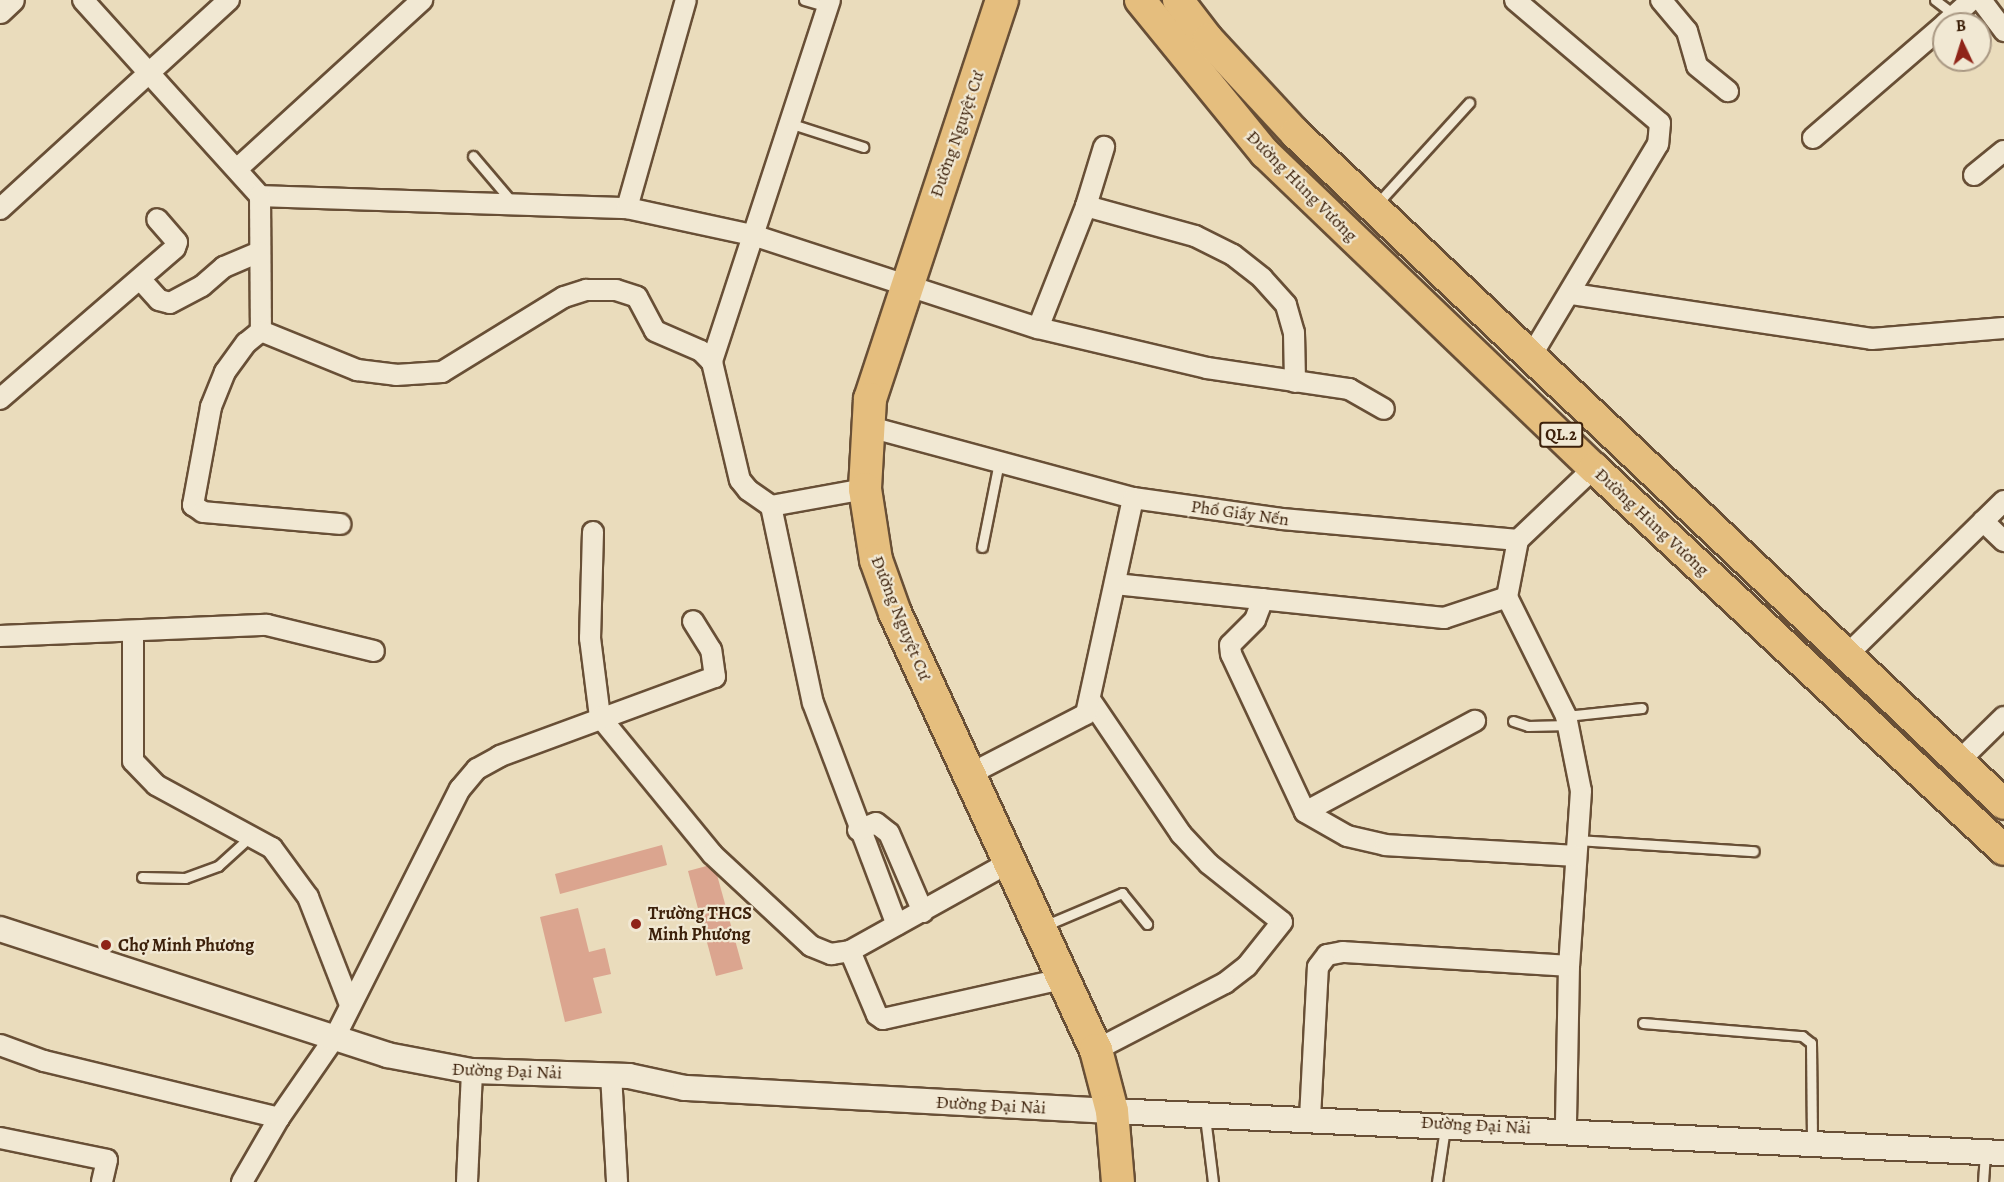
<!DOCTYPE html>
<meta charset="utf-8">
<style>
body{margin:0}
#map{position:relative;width:2004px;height:1182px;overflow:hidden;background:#eadcbc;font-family:Alegreya,serif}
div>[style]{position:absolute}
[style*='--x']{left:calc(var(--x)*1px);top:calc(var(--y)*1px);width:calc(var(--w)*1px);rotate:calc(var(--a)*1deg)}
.building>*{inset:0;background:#dba58f}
.roads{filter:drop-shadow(2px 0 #684f36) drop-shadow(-2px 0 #684f36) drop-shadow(0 2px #684f36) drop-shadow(0 -2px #684f36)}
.service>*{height:9px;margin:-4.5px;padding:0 4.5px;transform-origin:4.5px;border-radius:4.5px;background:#f1e8d3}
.minor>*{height:20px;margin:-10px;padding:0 10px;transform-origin:10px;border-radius:10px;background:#f1e8d3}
.tertiary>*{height:24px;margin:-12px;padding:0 12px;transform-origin:12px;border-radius:12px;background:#f1e8d3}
.primary>*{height:30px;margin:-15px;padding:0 15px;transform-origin:15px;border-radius:15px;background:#e5be7e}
.trunk>*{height:32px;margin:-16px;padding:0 16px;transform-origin:16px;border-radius:16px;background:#e5be7e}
.dots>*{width:16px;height:16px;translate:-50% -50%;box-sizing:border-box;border:3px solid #f1e8d3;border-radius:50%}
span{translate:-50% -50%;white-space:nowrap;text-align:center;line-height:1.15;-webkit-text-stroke:4.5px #f1e8d3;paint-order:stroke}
.shield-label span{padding:2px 4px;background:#f1e8d3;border:2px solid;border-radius:4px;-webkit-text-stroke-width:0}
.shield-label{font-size:16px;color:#3c200a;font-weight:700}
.street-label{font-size:18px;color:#3c200a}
.poi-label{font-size:18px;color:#3c200a;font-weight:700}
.left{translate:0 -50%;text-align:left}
.north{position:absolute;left:1932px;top:12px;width:60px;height:60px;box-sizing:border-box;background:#f1e8d3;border:2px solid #a99883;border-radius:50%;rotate:356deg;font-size:16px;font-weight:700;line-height:24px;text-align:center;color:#3c200a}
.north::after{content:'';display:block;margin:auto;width:21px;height:27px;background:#8f2418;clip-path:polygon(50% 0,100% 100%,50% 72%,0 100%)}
</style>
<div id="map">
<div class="building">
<i style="clip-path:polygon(662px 845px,667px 865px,560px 894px,555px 874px)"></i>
<i style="clip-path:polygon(714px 864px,743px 969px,716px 976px,688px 871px)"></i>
<i style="clip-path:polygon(578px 908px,589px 952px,605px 948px,611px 974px,593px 978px,602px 1013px,565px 1022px,540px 917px)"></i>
</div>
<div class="roads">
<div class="service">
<i style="--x:804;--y:0;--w:25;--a:16"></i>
<i style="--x:1935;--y:0;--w:25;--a:37"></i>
<i style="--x:792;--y:124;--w:75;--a:17.9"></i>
<i style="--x:473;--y:156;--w:60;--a:49.7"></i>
<i style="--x:1377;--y:204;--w:137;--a:-47.7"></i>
<i style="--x:982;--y:547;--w:87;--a:-78.7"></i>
<i style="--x:1566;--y:716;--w:76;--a:-6"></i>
<i style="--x:1513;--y:721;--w:16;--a:18"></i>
<i style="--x:1528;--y:726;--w:41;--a:-1.4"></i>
<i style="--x:1577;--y:840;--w:177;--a:3.6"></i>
<i style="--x:142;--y:877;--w:43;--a:1.3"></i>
<i style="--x:185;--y:878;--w:35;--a:-20"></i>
<i style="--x:218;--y:866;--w:45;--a:-42.3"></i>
<i style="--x:1044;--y:926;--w:85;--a:-22.9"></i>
<i style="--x:1122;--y:893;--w:40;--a:51"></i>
<i style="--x:1643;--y:1023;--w:160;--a:4.7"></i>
<i style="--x:1802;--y:1036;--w:11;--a:38"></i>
<i style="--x:1811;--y:1043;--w:99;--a:89.4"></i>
<i style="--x:1205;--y:1117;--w:65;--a:83"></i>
<i style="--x:1437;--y:1182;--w:55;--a:-81.6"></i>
<i style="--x:1983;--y:1182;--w:28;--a:-86"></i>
</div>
<div class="minor">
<i style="--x:83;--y:0;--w:264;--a:47.9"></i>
<i style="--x:260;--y:196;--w:367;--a:1.9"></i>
<i style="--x:627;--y:208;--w:132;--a:12.2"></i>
<i style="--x:756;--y:236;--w:297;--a:18.1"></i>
<i style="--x:1038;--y:328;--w:174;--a:13.3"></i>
<i style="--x:1207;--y:368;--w:144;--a:8.4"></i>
<i style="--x:1349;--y:389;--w:40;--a:29.7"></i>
<i style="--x:830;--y:0;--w:381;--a:108.1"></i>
<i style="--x:712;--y:362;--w:121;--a:76.7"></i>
<i style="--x:740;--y:480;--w:13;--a:51"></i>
<i style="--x:748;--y:490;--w:28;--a:35"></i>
<i style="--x:771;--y:506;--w:96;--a:-10.3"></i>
<i style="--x:1515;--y:0;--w:190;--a:40.3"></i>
<i style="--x:1660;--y:123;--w:21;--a:95"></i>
<i style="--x:1658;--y:144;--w:249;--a:120.9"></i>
<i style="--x:1661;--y:0;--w:40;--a:50"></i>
<i style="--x:1687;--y:31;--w:36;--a:74"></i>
<i style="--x:1697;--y:66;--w:40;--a:39"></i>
<i style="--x:1981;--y:0;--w:39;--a:53"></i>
<i style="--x:1945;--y:24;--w:36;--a:-42"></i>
<i style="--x:1813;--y:138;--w:173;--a:-40.8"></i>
<i style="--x:237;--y:169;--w:251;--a:-42.4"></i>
<i style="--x:1974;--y:175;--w:38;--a:-39"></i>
<i style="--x:260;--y:196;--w:135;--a:89.6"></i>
<i style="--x:1086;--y:206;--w:62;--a:-73"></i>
<i style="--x:627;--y:208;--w:216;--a:-74.2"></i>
<i style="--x:0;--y:209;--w:310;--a:-42.4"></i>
<i style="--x:140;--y:279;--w:28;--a:48"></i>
<i style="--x:159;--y:300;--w:11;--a:15"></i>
<i style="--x:170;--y:303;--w:36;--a:-28"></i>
<i style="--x:202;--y:286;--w:29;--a:-41"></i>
<i style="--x:224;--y:267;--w:38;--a:-23"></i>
<i style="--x:1572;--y:294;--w:303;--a:8.5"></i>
<i style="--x:1872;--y:339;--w:132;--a:-4.8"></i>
<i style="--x:1038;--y:328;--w:131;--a:-68.5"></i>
<i style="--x:1086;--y:206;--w:113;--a:15.4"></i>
<i style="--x:1195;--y:236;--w:42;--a:26.6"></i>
<i style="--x:1233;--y:255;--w:37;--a:38"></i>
<i style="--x:1262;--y:278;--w:36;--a:48"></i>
<i style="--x:1286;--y:305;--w:29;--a:74"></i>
<i style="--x:1294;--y:333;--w:49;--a:88.8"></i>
<i style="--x:261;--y:331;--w:104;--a:22.1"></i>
<i style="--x:357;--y:370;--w:39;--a:7"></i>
<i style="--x:396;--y:375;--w:46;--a:-3.7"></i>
<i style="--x:442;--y:372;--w:143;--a:-31.6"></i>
<i style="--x:564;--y:297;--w:23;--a:-18"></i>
<i style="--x:586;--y:290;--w:30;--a:0"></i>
<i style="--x:616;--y:290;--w:22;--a:18"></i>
<i style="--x:637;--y:297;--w:38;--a:62"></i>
<i style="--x:655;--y:331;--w:50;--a:23.5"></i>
<i style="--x:701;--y:351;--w:16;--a:45"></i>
<i style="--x:261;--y:331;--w:19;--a:141"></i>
<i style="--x:246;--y:343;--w:36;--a:126"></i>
<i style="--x:225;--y:372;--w:38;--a:112"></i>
<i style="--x:211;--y:407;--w:100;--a:100.4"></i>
<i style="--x:193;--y:505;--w:12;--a:35"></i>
<i style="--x:203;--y:512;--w:138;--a:5"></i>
<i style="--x:0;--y:399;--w:231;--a:-40.8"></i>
<i style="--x:175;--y:248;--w:6;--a:-72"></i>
<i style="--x:177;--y:242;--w:30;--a:-131"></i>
<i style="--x:866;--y:426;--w:277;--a:15.1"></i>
<i style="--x:1133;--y:498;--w:150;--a:8"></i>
<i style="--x:1282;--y:519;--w:237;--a:5.1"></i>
<i style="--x:1518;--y:540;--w:105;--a:-43.5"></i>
<i style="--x:771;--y:506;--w:201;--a:78"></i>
<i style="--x:813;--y:703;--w:237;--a:69.3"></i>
<i style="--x:1983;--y:521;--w:29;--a:44"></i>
<i style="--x:593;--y:532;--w:106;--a:91.6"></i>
<i style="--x:590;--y:638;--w:80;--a:82.8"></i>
<i style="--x:600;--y:717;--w:177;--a:50.7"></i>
<i style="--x:712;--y:854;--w:135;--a:42.9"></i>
<i style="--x:811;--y:946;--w:22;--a:22"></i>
<i style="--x:831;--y:954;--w:19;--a:-9"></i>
<i style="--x:850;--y:951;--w:183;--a:-29.1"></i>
<i style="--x:1518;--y:540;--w:58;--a:100.9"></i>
<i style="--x:1507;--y:597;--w:133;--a:63.6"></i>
<i style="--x:1566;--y:716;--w:76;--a:78.7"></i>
<i style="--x:1581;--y:791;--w:175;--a:93.9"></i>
<i style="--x:1569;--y:966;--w:163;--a:91.1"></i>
<i style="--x:1115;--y:584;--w:331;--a:5.9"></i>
<i style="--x:1444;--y:618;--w:66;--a:-18.4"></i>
<i style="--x:1263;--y:599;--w:22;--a:111"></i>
<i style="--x:1255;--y:620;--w:35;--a:135"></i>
<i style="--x:1230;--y:645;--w:9;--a:84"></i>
<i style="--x:1231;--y:654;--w:174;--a:64.9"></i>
<i style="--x:1305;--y:812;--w:48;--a:29.7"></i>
<i style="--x:1347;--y:836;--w:39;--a:13"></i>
<i style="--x:1385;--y:845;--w:191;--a:3.3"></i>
<i style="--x:133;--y:631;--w:130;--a:90"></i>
<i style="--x:133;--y:761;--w:33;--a:46"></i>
<i style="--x:156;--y:785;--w:132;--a:28.5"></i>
<i style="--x:272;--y:848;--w:61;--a:53.7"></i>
<i style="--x:308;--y:897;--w:116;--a:68.7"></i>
<i style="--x:0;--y:636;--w:267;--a:-2.4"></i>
<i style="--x:267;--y:625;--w:110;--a:13.7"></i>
<i style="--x:1846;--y:656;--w:221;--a:-44.5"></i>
<i style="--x:1091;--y:701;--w:161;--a:55.9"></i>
<i style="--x:1181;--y:834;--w:41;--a:47"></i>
<i style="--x:1209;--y:864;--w:93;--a:38.5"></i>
<i style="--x:1282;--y:922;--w:56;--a:128.5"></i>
<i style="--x:1247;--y:966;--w:28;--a:142"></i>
<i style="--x:1225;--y:983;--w:145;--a:152.6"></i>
<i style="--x:1959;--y:761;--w:63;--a:-44.4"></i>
<i style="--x:968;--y:775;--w:133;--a:-27.3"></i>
<i style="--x:1086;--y:714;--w:221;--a:-77.7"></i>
<i style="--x:1305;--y:812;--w:193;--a:-28.2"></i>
<i style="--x:858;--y:830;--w:19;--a:-21"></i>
<i style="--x:876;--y:823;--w:16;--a:38"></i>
<i style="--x:889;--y:833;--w:86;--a:66.7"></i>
<i style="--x:850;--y:951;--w:69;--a:67.1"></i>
<i style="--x:877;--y:1015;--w:7;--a:34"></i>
<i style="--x:883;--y:1019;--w:188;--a:-12.6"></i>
<i style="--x:0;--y:1045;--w:47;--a:20"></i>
<i style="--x:44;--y:1061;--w:242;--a:13.6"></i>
<i style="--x:611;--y:1074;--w:108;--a:86.8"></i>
<i style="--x:1310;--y:1118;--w:151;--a:-87"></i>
<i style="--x:1318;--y:967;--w:15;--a:-53"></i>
<i style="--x:1327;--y:955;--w:16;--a:-11"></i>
<i style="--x:1343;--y:952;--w:226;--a:3.5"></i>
<i style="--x:0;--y:1138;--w:109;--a:11.6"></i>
<i style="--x:107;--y:1160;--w:23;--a:103"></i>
<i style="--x:242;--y:1182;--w:74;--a:-60"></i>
<i style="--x:279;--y:1118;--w:98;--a:-55.3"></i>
<i style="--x:335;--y:1037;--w:278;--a:-63.3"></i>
<i style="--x:460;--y:789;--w:26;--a:-50"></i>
<i style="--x:477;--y:769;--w:26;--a:-29"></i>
<i style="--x:500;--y:756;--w:229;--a:-20.2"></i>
<i style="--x:715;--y:677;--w:27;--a:-98"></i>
<i style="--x:711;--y:650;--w:34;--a:-122"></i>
<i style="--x:467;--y:1182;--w:111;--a:-87.4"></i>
</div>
<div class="tertiary">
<i style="--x:0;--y:11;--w:16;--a:-43"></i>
<i style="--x:0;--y:929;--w:407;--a:18"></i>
<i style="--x:387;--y:1055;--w:86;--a:10.7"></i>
<i style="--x:472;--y:1071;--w:157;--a:1.8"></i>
<i style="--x:629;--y:1076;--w:57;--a:12.1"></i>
<i style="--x:685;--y:1088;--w:428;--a:3.1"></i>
<i style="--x:1112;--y:1111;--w:893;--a:2.7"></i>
</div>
<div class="primary">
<i style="--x:1140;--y:0;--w:198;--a:50.8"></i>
<i style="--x:1265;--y:153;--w:455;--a:43.8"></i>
<i style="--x:1594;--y:468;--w:560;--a:42.98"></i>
<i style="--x:1178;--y:0;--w:49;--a:52.4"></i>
<i style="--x:1208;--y:39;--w:128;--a:47.2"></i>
<i style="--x:1295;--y:133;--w:976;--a:43.42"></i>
</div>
<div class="trunk">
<i style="--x:1002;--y:0;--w:420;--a:108.3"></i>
<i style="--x:870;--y:399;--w:90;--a:93.2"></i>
<i style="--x:865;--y:489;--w:72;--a:81.2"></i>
<i style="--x:876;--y:560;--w:56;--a:70.3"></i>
<i style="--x:895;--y:613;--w:481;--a:65.3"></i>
<i style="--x:1096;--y:1050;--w:63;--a:75.3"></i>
<i style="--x:1112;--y:1111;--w:71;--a:85.2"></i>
</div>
</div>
<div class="dots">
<i style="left:636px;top:924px;background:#8f2418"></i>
<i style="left:106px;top:945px;background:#8f2418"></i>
</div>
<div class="shield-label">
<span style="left:1561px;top:435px">QL.2</span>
</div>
<div class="street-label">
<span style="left:957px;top:134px;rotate:-71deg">Đường Nguyệt Cư</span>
<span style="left:1302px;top:186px;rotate:45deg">Đường Hùng Vương</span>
<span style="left:1240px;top:513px;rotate:8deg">Phố Giấy Nến</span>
<span style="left:1652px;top:522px;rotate:43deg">Đường Hùng Vương</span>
<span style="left:901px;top:618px;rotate:68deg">Đường Nguyệt Cư</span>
<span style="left:507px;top:1071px;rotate:2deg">Đường Đại Nải</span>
<span style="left:991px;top:1105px;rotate:3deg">Đường Đại Nải</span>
<span style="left:1476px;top:1125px;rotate:3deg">Đường Đại Nải</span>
</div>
<div class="poi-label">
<span class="left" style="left:648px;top:924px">Trường THCS<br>Minh Phương</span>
<span class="left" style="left:118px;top:945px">Chợ Minh Phương</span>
</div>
<div class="north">B</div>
</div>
